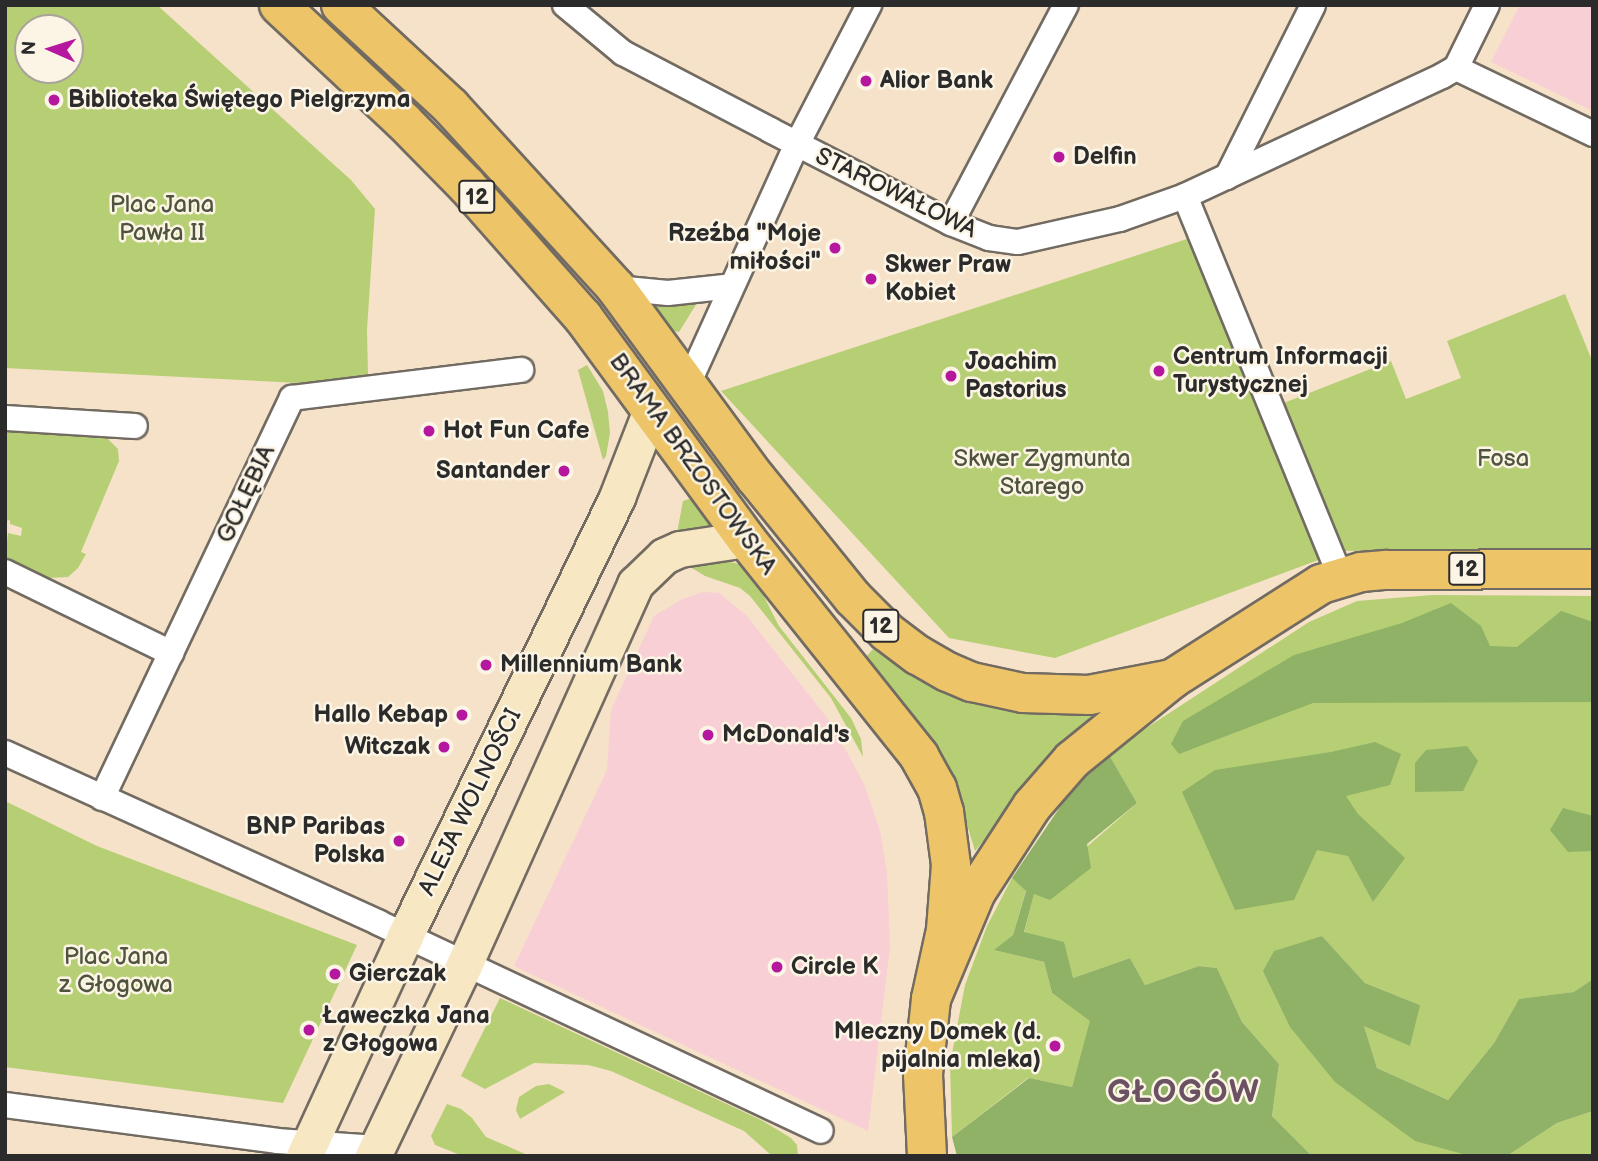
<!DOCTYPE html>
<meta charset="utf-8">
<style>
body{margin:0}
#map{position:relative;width:1598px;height:1161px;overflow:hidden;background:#f6e2c8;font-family:"Balsamiq Sans",sans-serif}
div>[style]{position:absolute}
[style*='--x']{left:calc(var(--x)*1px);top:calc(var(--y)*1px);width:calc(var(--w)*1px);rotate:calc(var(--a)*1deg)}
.built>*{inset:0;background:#f7cfd5}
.green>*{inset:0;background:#b6cf75}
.forest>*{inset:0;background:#90b266}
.roads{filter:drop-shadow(2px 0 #726b62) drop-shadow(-2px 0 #726b62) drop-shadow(0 2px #726b62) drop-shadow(0 -2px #726b62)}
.street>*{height:24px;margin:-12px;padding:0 12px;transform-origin:12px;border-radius:12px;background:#fff}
.secondary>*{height:35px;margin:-17.5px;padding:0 17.5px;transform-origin:17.5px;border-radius:17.5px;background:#f8e7c3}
.primary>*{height:38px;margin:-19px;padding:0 19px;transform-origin:19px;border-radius:19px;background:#eec469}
.dots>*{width:19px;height:19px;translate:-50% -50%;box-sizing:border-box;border:4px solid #fcf5e5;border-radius:50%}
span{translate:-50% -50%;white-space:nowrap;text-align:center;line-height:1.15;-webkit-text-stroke:5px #fcf5e5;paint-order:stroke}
.shield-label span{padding:2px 5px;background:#fcf5e5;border:2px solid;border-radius:5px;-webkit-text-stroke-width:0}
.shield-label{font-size:23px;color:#2b2b2b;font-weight:700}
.poi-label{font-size:24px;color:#2b2b2b;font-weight:700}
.left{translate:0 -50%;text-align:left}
.right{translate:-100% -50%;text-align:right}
.street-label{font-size:24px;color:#2b2b2b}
.park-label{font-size:24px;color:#4e543e}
.district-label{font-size:32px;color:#6b5262;font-weight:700;letter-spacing:2px}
.frame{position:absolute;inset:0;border:7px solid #2b2b2b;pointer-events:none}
.north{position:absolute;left:14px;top:14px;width:70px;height:70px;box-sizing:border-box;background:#fcf5e5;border:2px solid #a8a49b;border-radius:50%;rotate:273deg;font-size:19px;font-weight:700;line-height:28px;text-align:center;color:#2b2b2b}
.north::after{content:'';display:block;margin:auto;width:24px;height:32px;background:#b5179e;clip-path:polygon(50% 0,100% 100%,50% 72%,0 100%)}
</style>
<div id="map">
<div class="built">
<i style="clip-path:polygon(1520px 5px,1593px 5px,1593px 111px,1491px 62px)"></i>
<i style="clip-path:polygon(703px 592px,719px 593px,747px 616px,831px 723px,864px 784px,880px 830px,887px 873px,890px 947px,868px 1131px,514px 966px,607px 770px,611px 710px,654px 616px,683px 599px)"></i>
</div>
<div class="green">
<i style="clip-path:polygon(evenodd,5px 5px,157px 5px,351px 180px,375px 209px,367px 330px,368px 375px,300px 383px,5px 368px,5px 5px,28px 28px,70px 28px,70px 70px,28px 70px,28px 28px)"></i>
<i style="clip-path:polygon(1193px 237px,1321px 559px,1055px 658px,949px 638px,721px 391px)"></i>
<i style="clip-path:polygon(1565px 294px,1593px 363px,1593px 549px,1340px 551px,1281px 404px,1391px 361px,1406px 399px,1461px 378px,1447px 341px)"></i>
<i style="clip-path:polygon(650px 300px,672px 303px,697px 303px,679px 332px,670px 331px,651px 308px)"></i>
<i style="clip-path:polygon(587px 365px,603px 391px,608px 412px,610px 433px,606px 456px,603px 460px,578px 370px)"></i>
<i style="clip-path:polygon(5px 428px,105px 436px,118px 449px,119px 461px,81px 552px,86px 554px,78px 568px,68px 577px,48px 578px,5px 557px,8px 533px,21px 536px,22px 528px,10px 524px,10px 520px,5px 521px)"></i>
<i style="clip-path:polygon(692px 498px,714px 526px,704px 531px,677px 533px,683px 501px)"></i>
<i style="clip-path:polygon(716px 559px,739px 564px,752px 573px,779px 626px,851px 718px,861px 739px,863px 757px,831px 698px,750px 596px,740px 588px,705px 576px,687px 565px)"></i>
<i style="clip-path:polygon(1432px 595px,1593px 596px,1593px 979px,1575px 992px,1519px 999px,1494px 1043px,1448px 1100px,1377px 1068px,1364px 1026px,1420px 1005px,1365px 983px,1322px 936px,1263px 971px,1463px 1154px,1476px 1156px,1312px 1156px,1272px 1116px,1279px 1064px,1242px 1022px,1217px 968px,1199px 966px,1145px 985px,1130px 958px,1073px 978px,1024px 933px,1034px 893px,1137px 803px,1108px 753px,1309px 622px,1357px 601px)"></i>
<i style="clip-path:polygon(873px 649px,927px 685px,978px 702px,1013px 711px,1089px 712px,1096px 717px,1013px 805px,975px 851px,954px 782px,917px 725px,865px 658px)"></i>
<i style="clip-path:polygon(5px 801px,97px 846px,357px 945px,283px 1103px,5px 1067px)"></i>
<i style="clip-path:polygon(1012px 878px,1026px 890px,1013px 935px,995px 950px,1044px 962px,1052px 993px,1091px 1021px,1072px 1087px,1028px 1078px,952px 1137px,950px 1064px,965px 985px,987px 926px)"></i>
<i style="clip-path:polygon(500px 998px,761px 1120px,791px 1138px,797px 1145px,798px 1156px,772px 1156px,744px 1131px,611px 1071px,588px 1065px,534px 1063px,485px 1089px,461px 1076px)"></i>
<i style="clip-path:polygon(549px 1084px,565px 1092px,520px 1119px,516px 1110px,519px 1097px,536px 1086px)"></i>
<i style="clip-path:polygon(447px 1104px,461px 1109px,472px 1118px,486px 1137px,530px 1156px,463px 1156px,435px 1145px,431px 1136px)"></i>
<i style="clip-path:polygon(1593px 1111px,1593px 1156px,1507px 1156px,1557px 1123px)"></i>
</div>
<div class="forest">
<i style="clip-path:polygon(1451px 603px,1481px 626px,1490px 646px,1517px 647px,1561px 611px,1593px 622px,1593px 702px,1313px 703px,1179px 754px,1171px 744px,1183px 721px,1294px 655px,1402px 623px)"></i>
<i style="clip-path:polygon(1375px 742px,1401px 754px,1390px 785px,1346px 796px,1358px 814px,1405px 858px,1373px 902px,1348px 856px,1317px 850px,1294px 900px,1235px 910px,1182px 792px,1215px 770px,1331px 752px)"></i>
<i style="clip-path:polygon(1467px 746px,1478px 761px,1463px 791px,1415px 792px,1415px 763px,1426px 750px)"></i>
<i style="clip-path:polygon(1108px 753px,1137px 803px,1087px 844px,1091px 868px,1050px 900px,1034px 894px,1024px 932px,1064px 942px,1073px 978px,1130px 958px,1145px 985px,1199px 966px,1217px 968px,1242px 1022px,1279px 1064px,1272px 1116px,1312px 1156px,957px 1156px,952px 1137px,1029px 1078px,1072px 1087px,1090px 1021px,1052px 993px,1044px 962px,994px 950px,1013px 935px,1026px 891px,1012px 878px,1077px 782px)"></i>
<i style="clip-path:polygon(1563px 808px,1593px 816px,1593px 851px,1568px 852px,1550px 830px)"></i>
<i style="clip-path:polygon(1322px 936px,1365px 983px,1420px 1005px,1410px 1046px,1364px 1026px,1377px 1068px,1448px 1100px,1494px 1043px,1519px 999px,1574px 992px,1593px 979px,1593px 1111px,1557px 1123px,1507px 1156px,1463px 1154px,1415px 1141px,1335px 1082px,1290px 1027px,1263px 971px,1274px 951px)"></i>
</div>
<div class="roads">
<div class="street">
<i style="--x:565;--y:5;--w:75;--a:39.6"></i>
<i style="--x:623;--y:53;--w:166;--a:27.6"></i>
<i style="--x:770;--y:130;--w:203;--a:27.2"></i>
<i style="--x:951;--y:223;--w:41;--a:21.5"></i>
<i style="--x:989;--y:238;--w:29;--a:8"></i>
<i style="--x:1018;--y:242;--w:105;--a:-12.7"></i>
<i style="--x:1120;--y:219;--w:69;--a:-19.5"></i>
<i style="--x:1185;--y:196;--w:284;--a:-25"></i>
<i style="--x:1442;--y:76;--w:16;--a:-30"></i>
<i style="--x:1456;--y:68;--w:70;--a:-63.8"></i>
<i style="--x:1456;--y:68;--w:152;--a:25.7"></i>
<i style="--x:1227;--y:177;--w:192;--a:-63.4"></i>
<i style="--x:1185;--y:196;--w:413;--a:67.8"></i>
<i style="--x:951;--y:223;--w:246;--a:-62.2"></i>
<i style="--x:616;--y:288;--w:52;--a:5.5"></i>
<i style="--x:668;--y:293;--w:64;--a:-6.2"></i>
<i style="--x:688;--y:384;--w:264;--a:-65.6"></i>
<i style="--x:797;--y:144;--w:157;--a:-62.6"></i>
<i style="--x:5;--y:418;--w:130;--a:3.5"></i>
<i style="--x:5;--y:572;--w:185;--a:26"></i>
<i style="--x:5;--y:753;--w:411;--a:24.4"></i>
<i style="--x:379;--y:923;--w:488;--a:25.2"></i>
<i style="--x:102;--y:798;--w:443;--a:-64.6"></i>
<i style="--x:292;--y:398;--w:231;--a:-7"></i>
<i style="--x:5;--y:1105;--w:274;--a:7.5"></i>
<i style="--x:277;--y:1141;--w:100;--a:4"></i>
</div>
<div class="secondary">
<i style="--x:304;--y:1156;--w:242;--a:-65.3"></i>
<i style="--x:405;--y:936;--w:488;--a:-64.2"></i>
<i style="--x:617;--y:497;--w:93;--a:-68.7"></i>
<i style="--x:373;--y:1156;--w:212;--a:-64.5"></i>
<i style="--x:464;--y:965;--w:418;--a:-65.8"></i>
<i style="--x:635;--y:584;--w:40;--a:-44"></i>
<i style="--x:664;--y:556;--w:17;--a:-24"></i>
<i style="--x:680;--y:549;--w:67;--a:-8.6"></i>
</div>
<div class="primary">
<i style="--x:279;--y:5;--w:170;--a:43.1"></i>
<i style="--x:403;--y:121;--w:91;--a:45.4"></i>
<i style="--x:467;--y:186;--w:175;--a:48.5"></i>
<i style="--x:583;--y:317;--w:275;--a:53.7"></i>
<i style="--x:746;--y:539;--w:278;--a:51.4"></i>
<i style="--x:919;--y:756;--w:37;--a:61"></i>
<i style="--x:937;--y:788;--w:25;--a:74"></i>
<i style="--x:944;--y:812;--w:53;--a:82.5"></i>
<i style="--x:951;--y:865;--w:65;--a:94.4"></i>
<i style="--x:946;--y:930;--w:71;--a:102.3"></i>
<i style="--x:341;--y:5;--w:150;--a:42.8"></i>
<i style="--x:451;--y:107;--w:245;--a:47.6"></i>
<i style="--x:616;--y:288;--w:235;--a:53.7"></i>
<i style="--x:755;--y:477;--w:156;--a:51"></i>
<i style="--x:853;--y:598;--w:48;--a:45"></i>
<i style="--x:887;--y:632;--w:39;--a:37"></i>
<i style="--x:918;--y:655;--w:34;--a:30"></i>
<i style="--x:948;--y:672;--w:26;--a:23"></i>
<i style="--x:972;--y:682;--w:52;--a:12.2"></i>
<i style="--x:1023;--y:693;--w:66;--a:1.7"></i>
<i style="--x:1089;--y:695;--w:85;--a:-10.9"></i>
<i style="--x:927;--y:1156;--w:82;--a:-92.8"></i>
<i style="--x:923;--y:1074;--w:75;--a:-83.9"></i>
<i style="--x:931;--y:999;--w:116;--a:-67.2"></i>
<i style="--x:976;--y:892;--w:103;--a:-56.9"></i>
<i style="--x:1032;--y:806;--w:61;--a:-49"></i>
<i style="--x:1072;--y:760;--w:129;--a:-39"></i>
<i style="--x:1172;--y:679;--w:177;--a:-32.5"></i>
<i style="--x:1321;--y:584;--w:42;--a:-16.7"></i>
<i style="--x:1361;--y:572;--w:25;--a:-5"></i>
<i style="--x:1386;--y:570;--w:207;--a:-0.3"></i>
</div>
</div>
<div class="dots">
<i style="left:866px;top:81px;background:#b5179e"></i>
<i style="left:54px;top:100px;background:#b5179e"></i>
<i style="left:1059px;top:157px;background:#b5179e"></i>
<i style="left:835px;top:248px;background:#b5179e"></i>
<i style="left:871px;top:279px;background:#b5179e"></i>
<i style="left:1159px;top:371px;background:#b5179e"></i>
<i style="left:951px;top:376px;background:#b5179e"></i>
<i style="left:429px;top:431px;background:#b5179e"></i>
<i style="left:564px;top:471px;background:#b5179e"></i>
<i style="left:486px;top:665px;background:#b5179e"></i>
<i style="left:462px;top:715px;background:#b5179e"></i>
<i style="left:708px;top:735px;background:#b5179e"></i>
<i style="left:444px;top:747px;background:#b5179e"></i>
<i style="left:399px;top:841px;background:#b5179e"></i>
<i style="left:777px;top:967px;background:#b5179e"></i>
<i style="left:335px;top:974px;background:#b5179e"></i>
<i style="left:309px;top:1030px;background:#b5179e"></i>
<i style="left:1055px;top:1046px;background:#b5179e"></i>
</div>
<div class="shield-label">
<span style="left:477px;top:197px">12</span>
<span style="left:1467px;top:569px">12</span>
<span style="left:881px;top:626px">12</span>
</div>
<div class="poi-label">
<span class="left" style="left:880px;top:81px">Alior Bank</span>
<span class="left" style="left:68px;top:100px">Biblioteka Świętego Pielgrzyma</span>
<span class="left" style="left:1073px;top:157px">Delfin</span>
<span class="right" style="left:821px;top:248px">Rzeźba "Moje<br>miłości"</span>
<span class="left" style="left:885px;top:279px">Skwer Praw<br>Kobiet</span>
<span class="left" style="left:1173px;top:371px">Centrum Informacji<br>Turystycznej</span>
<span class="left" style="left:965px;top:376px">Joachim<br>Pastorius</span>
<span class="left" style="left:443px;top:431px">Hot Fun Cafe</span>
<span class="right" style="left:550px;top:471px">Santander</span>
<span class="left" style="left:500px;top:665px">Millennium Bank</span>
<span class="right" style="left:448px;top:715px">Hallo Kebap</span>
<span class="left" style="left:722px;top:735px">McDonald's</span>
<span class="right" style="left:430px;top:747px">Witczak</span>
<span class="right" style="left:385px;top:841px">BNP Paribas<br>Polska</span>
<span class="left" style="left:791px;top:967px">Circle K</span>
<span class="left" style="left:349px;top:974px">Gierczak</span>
<span class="left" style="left:323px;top:1030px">Ławeczka Jana<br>z Głogowa</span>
<span class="right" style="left:1041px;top:1046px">Mleczny Domek (d.<br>pijalnia mleka)</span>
</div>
<div class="street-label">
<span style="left:896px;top:193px;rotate:26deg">STAROWAŁOWA</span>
<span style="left:693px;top:464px;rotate:54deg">BRAMA BRZOSTOWSKA</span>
<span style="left:246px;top:494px;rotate:-65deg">GOŁĘBIA</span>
<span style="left:470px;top:802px;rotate:-64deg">ALEJA WOLNOŚCI</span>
</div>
<div class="park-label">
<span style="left:162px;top:219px">Plac Jana<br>Pawła II</span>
<span style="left:1042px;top:473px">Skwer Zygmunta<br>Starego</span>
<span style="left:1503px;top:459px">Fosa</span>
<span style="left:116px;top:971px">Plac Jana<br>z Głogowa</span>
</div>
<div class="district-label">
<span style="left:1184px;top:1093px">GŁOGÓW</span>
</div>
<div class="frame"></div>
<div class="north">N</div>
</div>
